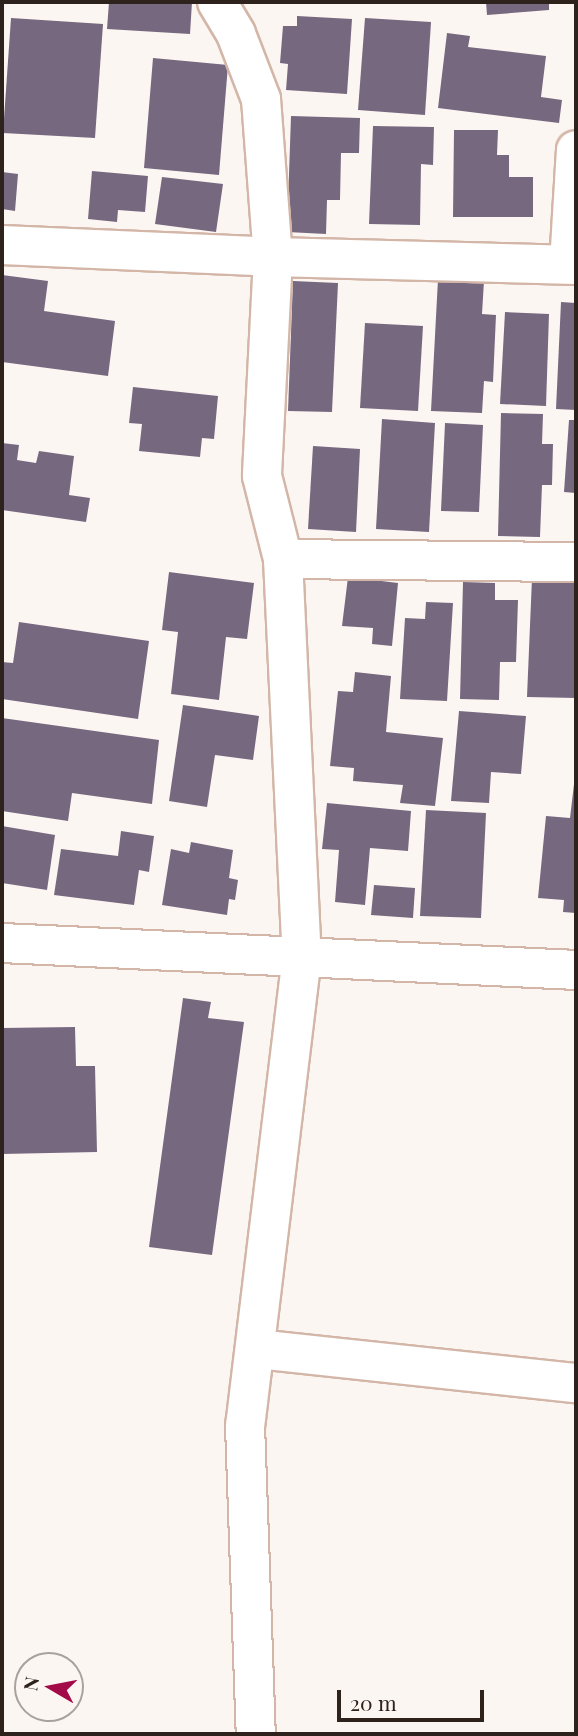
<!DOCTYPE html>
<style>
body{margin:0}
#map{position:relative;width:578px;height:1736px;overflow:hidden;background:#fcf6f3;font-family:"Playfair Display",serif}
div>[style]{position:absolute}
[style*='--x']{left:calc(var(--x)*1px);top:calc(var(--y)*1px);width:calc(var(--w)*1px);rotate:calc(var(--a)*1deg)}
.building>*{inset:0;background:#76687f}
.roads{filter:drop-shadow(2px 0 #d3b6a7) drop-shadow(-2px 0 #d3b6a7) drop-shadow(0 2px #d3b6a7) drop-shadow(0 -2px #d3b6a7)}
.minor>*{height:38px;margin:-19px;padding:0 19px;transform-origin:19px;border-radius:19px;background:#fff}
span{translate:-50% -50%;white-space:nowrap;text-align:center;line-height:1.15;-webkit-text-stroke:7px #fcf6f3;paint-order:stroke}
.frame{position:absolute;inset:0;border:4px solid #2d221c;pointer-events:none}
.north{position:absolute;left:14px;top:1652px;width:70px;height:70px;box-sizing:border-box;background:#fcf6f3;border:2px solid #a9a19d;border-radius:50%;rotate:280deg;font-size:19px;font-weight:700;line-height:28px;text-align:center;color:#2d221c}
.north::after{content:'';display:block;margin:auto;width:24px;height:32px;background:#a30b48;clip-path:polygon(50% 0,100% 100%,50% 72%,0 100%)}
.scale{position:absolute;left:337px;top:1690px;width:147px;height:32px;box-sizing:border-box;border:4px solid #2d221c;border-top:0;padding-left:9px;font-size:21px;line-height:24px;white-space:nowrap;color:#2d221c;-webkit-text-stroke:5px #fcf6f3;paint-order:stroke}
</style>
<div id="map">
<div class="building">
<i style="clip-path:polygon(109px 2px,192px 2px,190px 34px,107px 29px)"></i>
<i style="clip-path:polygon(486px 2px,549px 2px,549px 10px,487px 15px)"></i>
<i style="clip-path:polygon(297px 16px,352px 19px,347px 94px,286px 90px,288px 64px,280px 63px,283px 26px,297px 26px)"></i>
<i style="clip-path:polygon(11px 18px,103px 24px,95px 138px,3px 133px)"></i>
<i style="clip-path:polygon(365px 18px,431px 22px,425px 115px,358px 110px)"></i>
<i style="clip-path:polygon(447px 33px,470px 36px,468px 47px,546px 56px,541px 97px,562px 100px,559px 123px,438px 108px)"></i>
<i style="clip-path:polygon(153px 58px,228px 65px,219px 175px,144px 168px)"></i>
<i style="clip-path:polygon(291px 116px,360px 118px,359px 153px,341px 153px,340px 200px,327px 200px,326px 234px,287px 232px)"></i>
<i style="clip-path:polygon(373px 126px,434px 127px,433px 165px,421px 164px,420px 225px,369px 224px)"></i>
<i style="clip-path:polygon(454px 130px,498px 130px,497px 155px,509px 155px,509px 177px,533px 177px,533px 217px,453px 217px)"></i>
<i style="clip-path:polygon(92px 171px,148px 176px,145px 212px,118px 210px,117px 222px,88px 219px)"></i>
<i style="clip-path:polygon(2px 172px,18px 174px,15px 211px,2px 209px)"></i>
<i style="clip-path:polygon(162px 177px,223px 184px,216px 232px,155px 224px)"></i>
<i style="clip-path:polygon(2px 275px,48px 281px,44px 311px,115px 321px,108px 376px,2px 362px)"></i>
<i style="clip-path:polygon(438px 279px,484px 281px,482px 314px,496px 315px,493px 382px,484px 381px,482px 413px,431px 411px)"></i>
<i style="clip-path:polygon(293px 281px,338px 283px,332px 412px,288px 411px)"></i>
<i style="clip-path:polygon(561px 302px,576px 303px,576px 410px,556px 409px)"></i>
<i style="clip-path:polygon(505px 312px,549px 314px,546px 406px,500px 404px)"></i>
<i style="clip-path:polygon(365px 323px,423px 326px,418px 411px,360px 408px)"></i>
<i style="clip-path:polygon(133px 387px,218px 396px,214px 439px,202px 438px,200px 457px,139px 451px,142px 424px,129px 423px)"></i>
<i style="clip-path:polygon(501px 413px,543px 414px,542px 444px,553px 444px,552px 485px,542px 485px,540px 537px,498px 536px)"></i>
<i style="clip-path:polygon(382px 419px,435px 423px,429px 532px,376px 529px)"></i>
<i style="clip-path:polygon(569px 420px,576px 420px,576px 493px,564px 492px)"></i>
<i style="clip-path:polygon(445px 423px,483px 425px,479px 512px,441px 511px)"></i>
<i style="clip-path:polygon(2px 443px,19px 445px,17px 460px,36px 463px,39px 451px,74px 456px,69px 495px,90px 498px,86px 522px,2px 510px)"></i>
<i style="clip-path:polygon(313px 446px,360px 449px,356px 532px,308px 529px)"></i>
<i style="clip-path:polygon(169px 572px,254px 583px,247px 639px,226px 637px,219px 700px,171px 694px,178px 632px,162px 630px)"></i>
<i style="clip-path:polygon(348px 577px,398px 583px,392px 646px,372px 644px,373px 628px,342px 626px)"></i>
<i style="clip-path:polygon(532px 578px,576px 580px,576px 698px,527px 697px)"></i>
<i style="clip-path:polygon(463px 582px,495px 583px,495px 600px,518px 600px,516px 662px,500px 662px,499px 700px,460px 699px)"></i>
<i style="clip-path:polygon(426px 602px,453px 603px,447px 701px,400px 699px,405px 618px,425px 619px)"></i>
<i style="clip-path:polygon(19px 622px,149px 641px,138px 719px,2px 699px,2px 662px,13px 663px)"></i>
<i style="clip-path:polygon(355px 672px,391px 676px,386px 732px,443px 738px,435px 806px,400px 803px,403px 785px,353px 781px,354px 768px,330px 766px,338px 691px,353px 692px)"></i>
<i style="clip-path:polygon(183px 705px,259px 716px,253px 760px,215px 755px,207px 807px,169px 801px)"></i>
<i style="clip-path:polygon(459px 711px,526px 716px,521px 774px,491px 772px,489px 803px,451px 801px)"></i>
<i style="clip-path:polygon(2px 718px,159px 740px,152px 804px,72px 793px,68px 821px,2px 811px)"></i>
<i style="clip-path:polygon(574px 784px,576px 784px,576px 913px,563px 912px,564px 900px,538px 898px,546px 816px,570px 818px)"></i>
<i style="clip-path:polygon(327px 803px,411px 811px,408px 851px,370px 848px,365px 905px,335px 902px,339px 850px,322px 849px)"></i>
<i style="clip-path:polygon(426px 810px,486px 813px,481px 918px,420px 916px)"></i>
<i style="clip-path:polygon(2px 826px,55px 835px,47px 890px,2px 883px)"></i>
<i style="clip-path:polygon(121px 831px,154px 836px,149px 872px,139px 870px,134px 905px,54px 895px,61px 849px,118px 856px)"></i>
<i style="clip-path:polygon(191px 842px,233px 850px,229px 878px,238px 880px,235px 900px,229px 899px,227px 915px,162px 905px,171px 849px,189px 853px)"></i>
<i style="clip-path:polygon(374px 885px,415px 888px,413px 918px,371px 915px)"></i>
<i style="clip-path:polygon(183px 998px,211px 1002px,208px 1018px,244px 1022px,212px 1255px,149px 1247px)"></i>
<i style="clip-path:polygon(75px 1027px,76px 1066px,95px 1066px,97px 1152px,2px 1154px,2px 1028px)"></i>
</div>
<div class="roads">
<div class="minor">
<i style="--x:217;--y:2;--w:37;--a:59"></i>
<i style="--x:236;--y:34;--w:70;--a:69"></i>
<i style="--x:261;--y:99;--w:158;--a:85.7"></i>
<i style="--x:273;--y:257;--w:219;--a:92.9"></i>
<i style="--x:262;--y:476;--w:86;--a:75.8"></i>
<i style="--x:283;--y:559;--w:397;--a:87.3"></i>
<i style="--x:302;--y:956;--w:472;--a:96.9"></i>
<i style="--x:245;--y:1425;--w:309;--a:88"></i>
<i style="--x:2;--y:245;--w:271;--a:2.5"></i>
<i style="--x:273;--y:257;--w:303;--a:1.5"></i>
<i style="--x:569;--y:264;--w:114;--a:-86.5"></i>
<i style="--x:283;--y:559;--w:293;--a:0.6"></i>
<i style="--x:2;--y:943;--w:575;--a:2.69"></i>
<i style="--x:256;--y:1349;--w:322;--a:6.1"></i>
</div>
</div>
<div class="frame"></div>
<div class="north">N</div>
<div class="scale">20 m</div>
</div>
